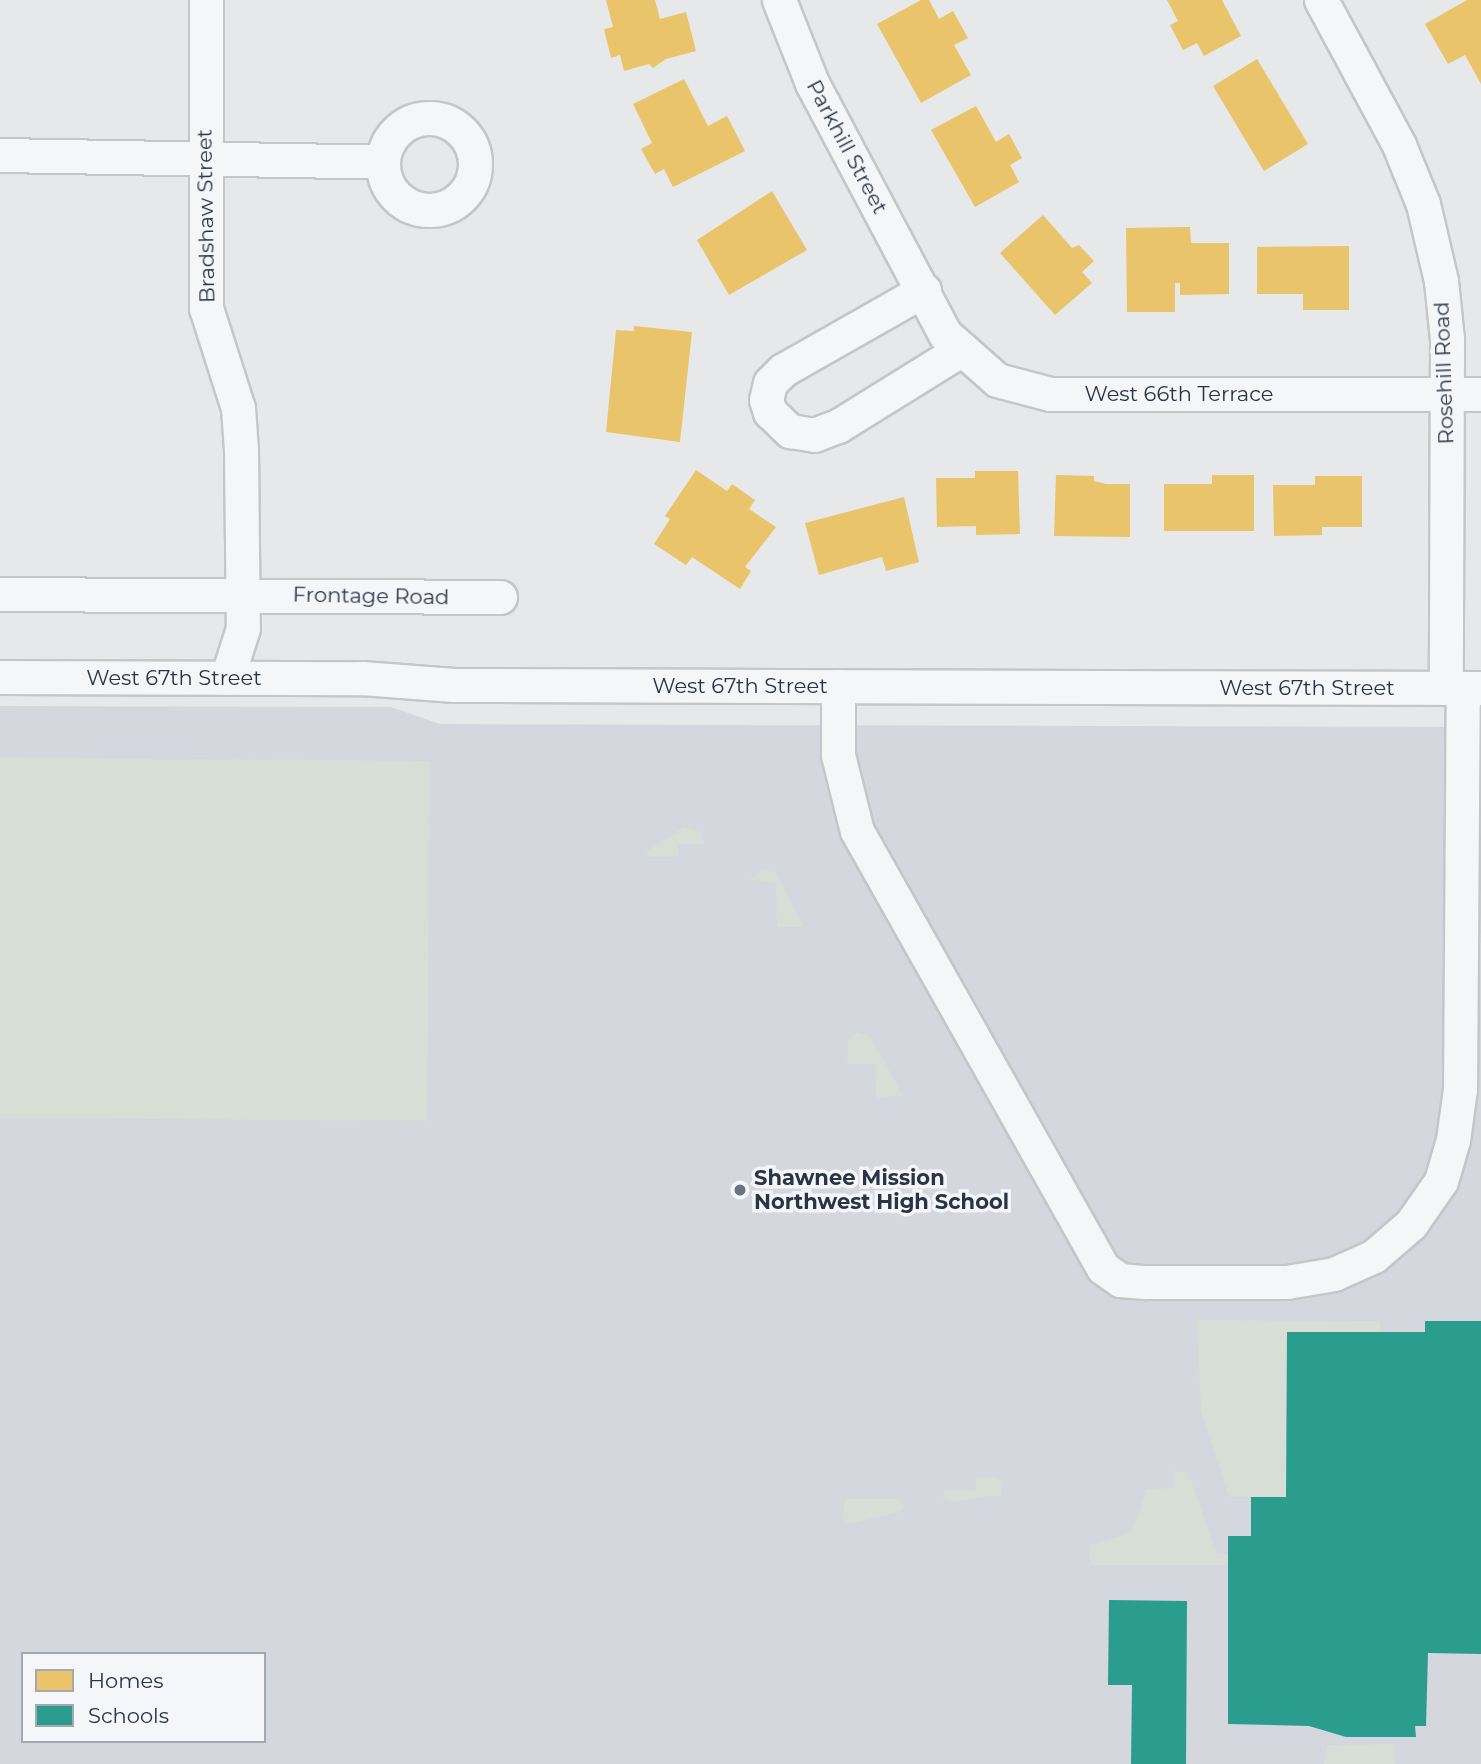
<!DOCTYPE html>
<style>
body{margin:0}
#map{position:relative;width:1481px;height:1764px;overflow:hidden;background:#e6e8ea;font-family:Montserrat,sans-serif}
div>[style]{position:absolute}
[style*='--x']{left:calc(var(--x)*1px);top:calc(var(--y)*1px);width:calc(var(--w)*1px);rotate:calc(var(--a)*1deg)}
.built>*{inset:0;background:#d4d7dd}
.green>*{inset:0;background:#d6ded6}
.homes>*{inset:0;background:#e9c46a}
.schools>*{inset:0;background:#2a9d8f}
.roads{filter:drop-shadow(2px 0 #c4c6c8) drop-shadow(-2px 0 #c4c6c8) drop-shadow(0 2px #c4c6c8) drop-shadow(0 -2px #c4c6c8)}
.minor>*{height:33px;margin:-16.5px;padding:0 16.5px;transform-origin:16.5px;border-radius:16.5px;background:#f5f6f7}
.minor>.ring{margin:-16.5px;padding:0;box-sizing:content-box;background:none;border:33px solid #f5f6f7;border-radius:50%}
.dots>*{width:19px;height:19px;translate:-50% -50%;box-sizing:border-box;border:4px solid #f4f6f9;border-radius:50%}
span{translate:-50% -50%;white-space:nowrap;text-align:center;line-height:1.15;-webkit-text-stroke:7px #f4f6f9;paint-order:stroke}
.street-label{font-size:21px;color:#2b3445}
.poi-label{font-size:21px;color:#2b3445;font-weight:700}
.left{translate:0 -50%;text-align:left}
.legend{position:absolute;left:21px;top:1652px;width:245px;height:91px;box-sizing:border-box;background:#f4f6f9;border:2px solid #a4a8b1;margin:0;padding:9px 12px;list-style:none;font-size:21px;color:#2b3445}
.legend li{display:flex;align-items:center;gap:14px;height:35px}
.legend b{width:35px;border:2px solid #a4a8b1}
</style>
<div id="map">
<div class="built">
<i style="clip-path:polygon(evenodd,0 706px,391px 707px,440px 724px,1481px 727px,1481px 1764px,0 1764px,0 706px,23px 1654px,264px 1654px,264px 1741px,23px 1741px,23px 1654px)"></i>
</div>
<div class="green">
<i style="clip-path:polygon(0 757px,430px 761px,427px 1121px,0 1118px)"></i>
<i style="clip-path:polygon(684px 827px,701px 832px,704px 844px,678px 844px,678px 857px,648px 857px,646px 852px)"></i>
<i style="clip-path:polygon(762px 869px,776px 873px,804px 927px,777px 927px,776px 883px,750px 880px)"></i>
<i style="clip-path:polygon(858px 1032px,871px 1038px,904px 1097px,876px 1098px,875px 1064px,847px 1064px,848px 1040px)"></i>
<i style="clip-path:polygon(1197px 1320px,1380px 1321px,1380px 1332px,1287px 1332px,1286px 1497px,1229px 1497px,1201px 1411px)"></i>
<i style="clip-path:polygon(1174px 1471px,1188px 1472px,1217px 1554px,1228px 1554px,1228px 1565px,1090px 1565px,1090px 1545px,1127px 1534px,1138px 1518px,1146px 1489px,1173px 1488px)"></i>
<i style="clip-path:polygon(996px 1477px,1003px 1481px,1001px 1495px,950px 1502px,943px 1498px,945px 1490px,976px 1491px,976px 1478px)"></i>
<i style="clip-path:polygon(845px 1499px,897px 1499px,905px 1507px,900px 1512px,847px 1524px,842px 1519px)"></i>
<i style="clip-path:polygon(1394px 1744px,1395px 1764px,1324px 1764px,1327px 1745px)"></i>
</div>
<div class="homes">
<i style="clip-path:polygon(606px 0,655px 0,660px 19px,686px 12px,696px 51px,666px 59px,653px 68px,649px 64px,624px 71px,620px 55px,611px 58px,604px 29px,613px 27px)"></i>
<i style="clip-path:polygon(921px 0,929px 0,939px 19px,953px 11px,968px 38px,954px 45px,971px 75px,921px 103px,877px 24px)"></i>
<i style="clip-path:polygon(1167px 0,1222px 0,1241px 36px,1204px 56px,1197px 43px,1183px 50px,1170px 25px,1178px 21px)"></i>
<i style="clip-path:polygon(1467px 0,1481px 0,1481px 84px,1465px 55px,1448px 64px,1425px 24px)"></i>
<i style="clip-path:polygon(1257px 59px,1308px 144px,1264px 171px,1213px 86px)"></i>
<i style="clip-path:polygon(684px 79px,708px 126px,727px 116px,745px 151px,673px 187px,664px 169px,655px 174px,641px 149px,652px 143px,633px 104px)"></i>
<i style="clip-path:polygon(976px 106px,996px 142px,1009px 134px,1022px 158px,1010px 165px,1019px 182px,975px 207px,931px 130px)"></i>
<i style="clip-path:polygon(772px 191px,807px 250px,729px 295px,697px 240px)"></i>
<i style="clip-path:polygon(1043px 215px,1072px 248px,1079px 245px,1094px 261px,1082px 272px,1092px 283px,1055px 315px,1000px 253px)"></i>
<i style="clip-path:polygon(1190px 227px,1191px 243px,1229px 243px,1229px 294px,1180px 295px,1180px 283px,1175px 283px,1175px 312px,1127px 312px,1126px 228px)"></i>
<i style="clip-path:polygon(1349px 246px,1349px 310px,1303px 310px,1303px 294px,1257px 294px,1257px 247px)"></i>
<i style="clip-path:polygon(634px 326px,692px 332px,680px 442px,606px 432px,616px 330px,634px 331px)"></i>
<i style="clip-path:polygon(696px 470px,727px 491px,732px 484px,755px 500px,749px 509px,776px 527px,745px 567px,751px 571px,740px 589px,692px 557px,686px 565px,654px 544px,670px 519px,665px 516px)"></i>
<i style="clip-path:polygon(975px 471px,1018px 471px,1020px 534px,976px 535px,976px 526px,937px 527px,936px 478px,975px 478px)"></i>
<i style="clip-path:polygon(1056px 475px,1094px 476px,1094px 481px,1106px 484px,1130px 484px,1130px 537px,1054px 536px)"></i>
<i style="clip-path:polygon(1212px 475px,1254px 475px,1254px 531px,1164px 531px,1164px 484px,1212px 484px)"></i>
<i style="clip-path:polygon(1315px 476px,1362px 476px,1362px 527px,1322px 527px,1322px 535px,1274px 536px,1273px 485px,1315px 485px)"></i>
<i style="clip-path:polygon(904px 497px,919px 562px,886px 571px,882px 557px,819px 575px,805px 523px)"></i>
</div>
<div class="schools">
<i style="clip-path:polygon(1425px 1321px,1481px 1321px,1481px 1654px,1428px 1653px,1426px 1726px,1415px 1726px,1416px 1737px,1346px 1737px,1309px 1726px,1228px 1724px,1228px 1536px,1251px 1536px,1251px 1497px,1286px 1497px,1287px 1332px,1425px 1332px)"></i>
<i style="clip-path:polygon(1109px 1600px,1187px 1601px,1186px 1764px,1131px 1764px,1132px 1685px,1108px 1685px)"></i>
</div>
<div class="roads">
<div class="minor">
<i style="--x:206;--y:0;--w:308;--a:90"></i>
<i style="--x:206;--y:308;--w:105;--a:72.3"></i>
<i style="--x:238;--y:408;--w:42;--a:85.9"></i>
<i style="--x:241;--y:450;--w:178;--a:89.4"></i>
<i style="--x:243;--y:628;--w:52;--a:107.7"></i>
<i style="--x:779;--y:0;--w:89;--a:68.3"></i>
<i style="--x:812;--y:83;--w:284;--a:62.1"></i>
<i style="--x:945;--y:334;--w:69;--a:41.5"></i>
<i style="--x:997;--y:380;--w:55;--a:14.8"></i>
<i style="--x:1050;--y:394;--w:431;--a:0"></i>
<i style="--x:1321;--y:0;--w:165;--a:61.7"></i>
<i style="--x:1399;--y:145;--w:64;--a:67.9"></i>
<i style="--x:1423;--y:204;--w:79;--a:76.8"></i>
<i style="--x:1441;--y:281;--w:58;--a:84.1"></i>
<i style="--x:1447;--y:339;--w:349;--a:90.2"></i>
<i class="ring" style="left:383px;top:118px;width:59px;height:59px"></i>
<i style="--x:0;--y:155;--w:382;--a:1"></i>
<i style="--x:924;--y:290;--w:162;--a:150.4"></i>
<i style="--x:783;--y:370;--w:18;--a:135"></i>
<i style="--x:770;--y:383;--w:17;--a:103"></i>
<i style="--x:766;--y:400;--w:13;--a:72"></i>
<i style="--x:770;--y:412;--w:28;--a:44"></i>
<i style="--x:790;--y:431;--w:24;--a:9"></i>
<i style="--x:814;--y:435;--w:26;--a:-21"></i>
<i style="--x:838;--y:426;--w:146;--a:-31.8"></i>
<i style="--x:0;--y:594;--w:500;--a:0.34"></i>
<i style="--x:0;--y:677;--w:362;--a:0.2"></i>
<i style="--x:362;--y:678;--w:92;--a:4.4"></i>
<i style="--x:454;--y:685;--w:1027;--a:0.17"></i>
<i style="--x:838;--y:686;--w:69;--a:90"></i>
<i style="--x:838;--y:755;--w:78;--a:76"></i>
<i style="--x:857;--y:831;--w:501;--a:60.62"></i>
<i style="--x:1103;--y:1268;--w:21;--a:35"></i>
<i style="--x:1120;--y:1280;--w:25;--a:5"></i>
<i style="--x:1145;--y:1282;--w:142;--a:0"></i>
<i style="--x:1287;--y:1282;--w:48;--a:-9.7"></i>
<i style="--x:1334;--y:1274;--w:44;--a:-24.2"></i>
<i style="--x:1374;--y:1256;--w:49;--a:-40.9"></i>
<i style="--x:1411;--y:1224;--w:52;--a:-55.1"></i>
<i style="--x:1441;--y:1181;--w:43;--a:-73.7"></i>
<i style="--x:1453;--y:1140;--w:51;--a:-82.2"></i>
<i style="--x:1460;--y:1089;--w:401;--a:-89.6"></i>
</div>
</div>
<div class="dots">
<i style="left:740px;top:1190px;background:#6c737f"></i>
</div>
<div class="street-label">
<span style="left:847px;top:147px;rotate:62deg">Parkhill Street</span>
<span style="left:206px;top:216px;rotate:-91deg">Bradshaw Street</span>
<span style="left:1444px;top:373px;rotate:-92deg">Rosehill Road</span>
<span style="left:1179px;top:394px">West 66th Terrace</span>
<span style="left:371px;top:596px;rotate:1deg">Frontage Road</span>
<span style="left:174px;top:678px">West 67th Street</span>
<span style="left:740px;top:686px">West 67th Street</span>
<span style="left:1307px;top:688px">West 67th Street</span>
</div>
<div class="poi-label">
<span class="left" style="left:754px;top:1190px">Shawnee Mission<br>Northwest High School</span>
</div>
<ul class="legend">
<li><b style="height:19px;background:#e9c46a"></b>Homes</li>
<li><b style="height:19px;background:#2a9d8f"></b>Schools</li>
</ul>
</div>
